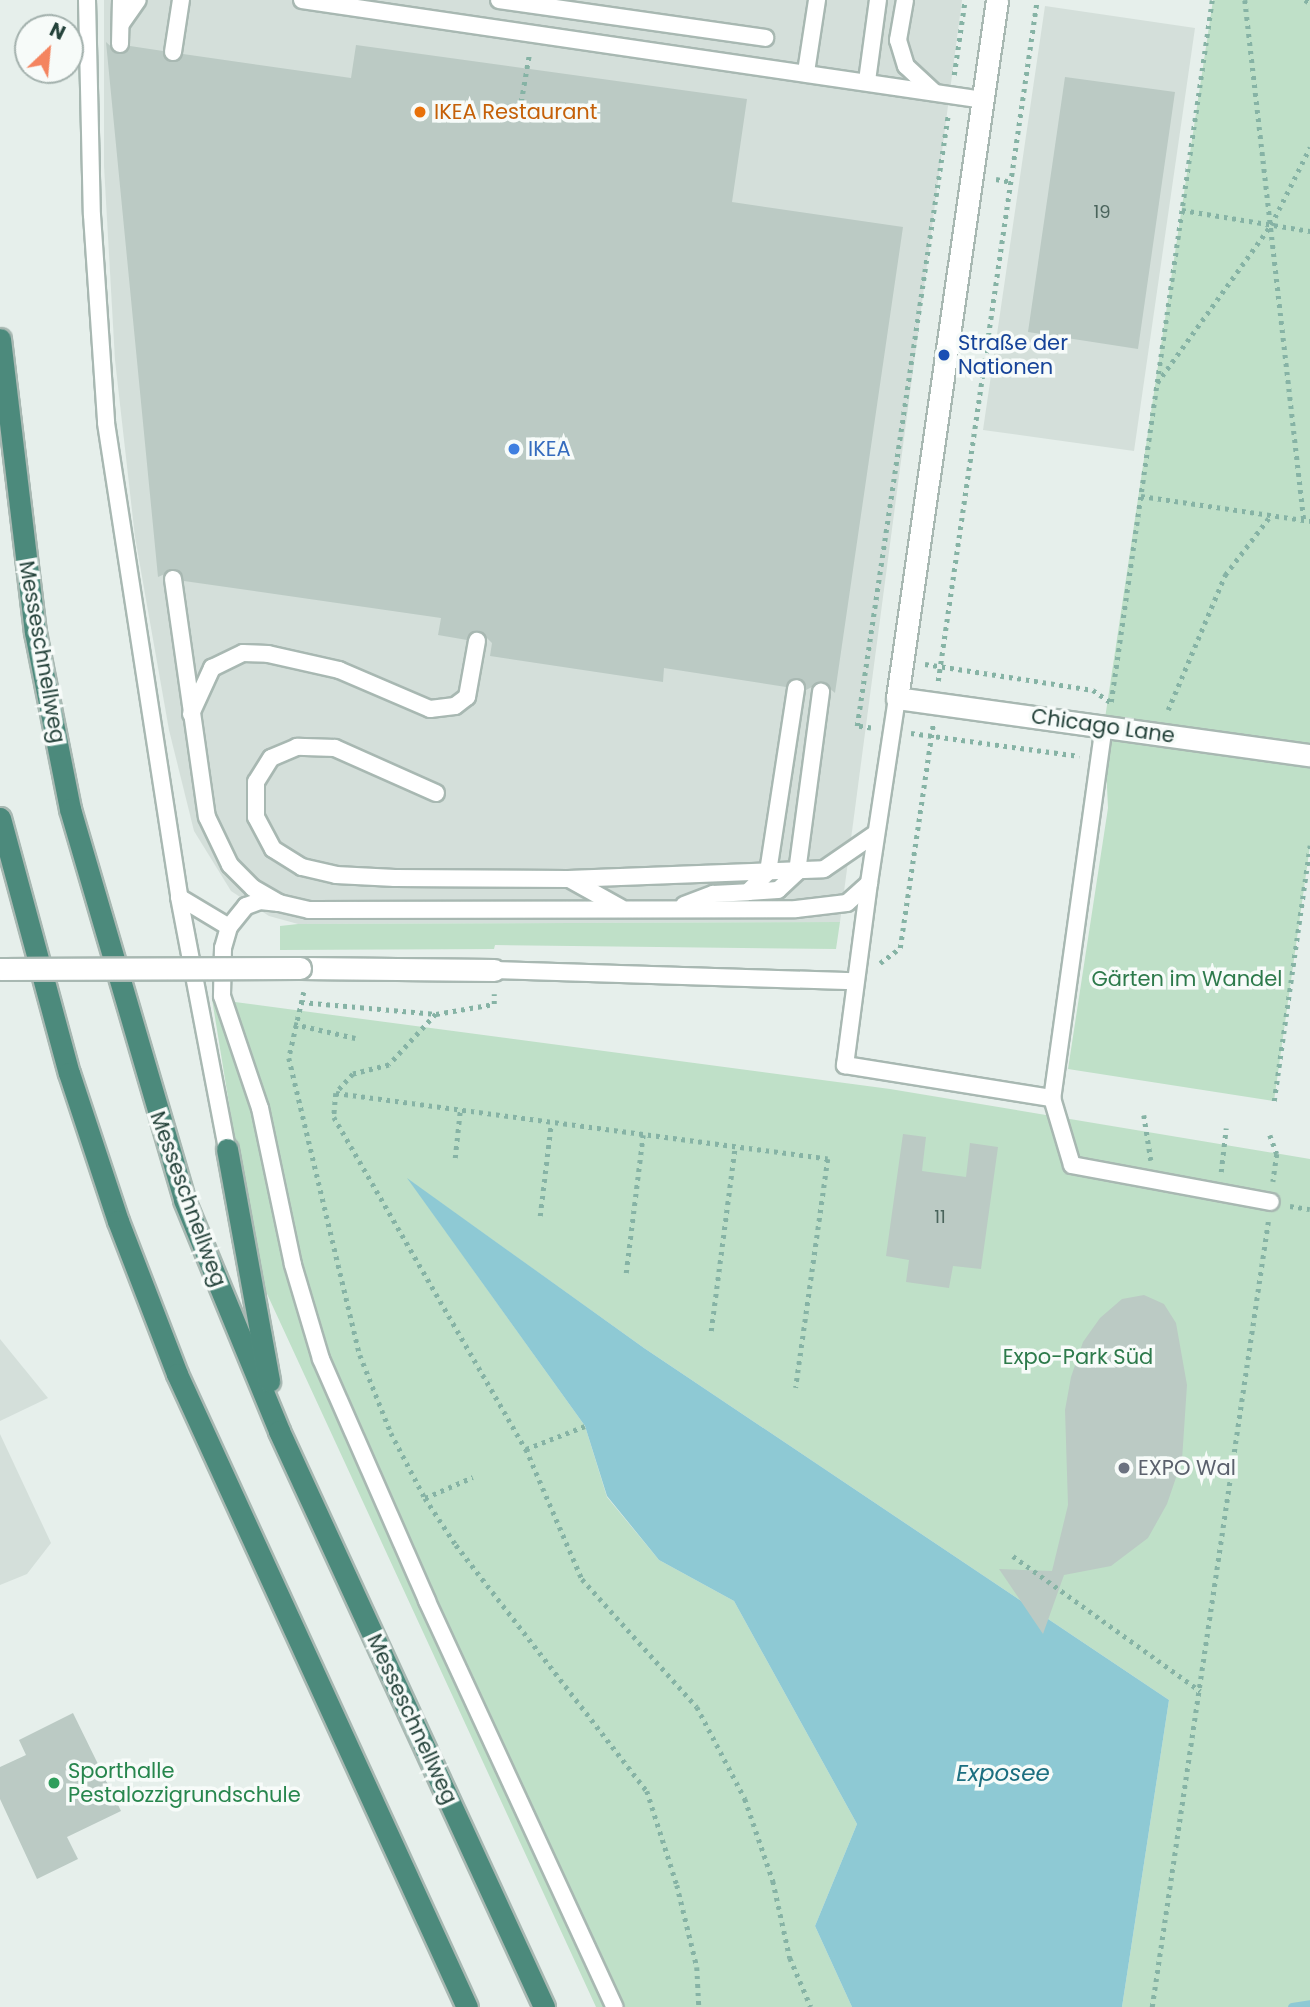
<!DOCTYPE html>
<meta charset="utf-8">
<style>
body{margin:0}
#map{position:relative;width:1310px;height:2007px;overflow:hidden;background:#e6efeb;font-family:Poppins,sans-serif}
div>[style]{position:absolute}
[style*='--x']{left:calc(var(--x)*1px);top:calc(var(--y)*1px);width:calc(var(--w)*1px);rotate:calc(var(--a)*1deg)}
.built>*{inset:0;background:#d4dfda}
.green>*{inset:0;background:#bfe0c8}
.water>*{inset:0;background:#8ec9d4}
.stream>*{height:9px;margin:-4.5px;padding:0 4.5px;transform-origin:4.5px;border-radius:4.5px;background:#8ec9d4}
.building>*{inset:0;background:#bbcac4}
.path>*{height:4.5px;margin-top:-2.25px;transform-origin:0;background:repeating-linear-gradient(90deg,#86b3a5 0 3.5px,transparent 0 8.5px)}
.roads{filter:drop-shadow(2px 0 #a8b8b2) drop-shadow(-2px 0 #a8b8b2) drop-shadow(0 2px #a8b8b2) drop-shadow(0 -2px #a8b8b2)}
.service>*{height:16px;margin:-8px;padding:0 8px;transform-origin:8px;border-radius:8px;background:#fff}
.pedestrian>*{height:21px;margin:-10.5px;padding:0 10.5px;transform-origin:10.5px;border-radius:10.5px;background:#fff}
.minor>*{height:21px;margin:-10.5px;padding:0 10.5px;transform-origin:10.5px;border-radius:10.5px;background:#fff}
.trunk>*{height:21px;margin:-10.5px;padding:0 10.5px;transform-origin:10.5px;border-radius:10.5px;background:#4c8a7c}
.bridges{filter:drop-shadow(2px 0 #a8b8b2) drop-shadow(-2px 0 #a8b8b2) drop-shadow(0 2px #a8b8b2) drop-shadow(0 -2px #a8b8b2)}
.pedestrian-bridge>*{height:21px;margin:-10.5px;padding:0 10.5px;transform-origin:10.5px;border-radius:10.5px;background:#fff}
.dots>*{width:19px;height:19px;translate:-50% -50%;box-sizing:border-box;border:4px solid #f7fbf9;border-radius:50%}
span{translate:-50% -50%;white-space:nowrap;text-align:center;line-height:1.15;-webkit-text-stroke:7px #f7fbf9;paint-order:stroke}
.number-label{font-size:18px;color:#4a645c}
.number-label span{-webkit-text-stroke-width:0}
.food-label{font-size:21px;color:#c56008}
.left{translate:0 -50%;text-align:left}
.transit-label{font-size:21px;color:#164399}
.shop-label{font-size:21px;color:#366cbe}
.street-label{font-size:21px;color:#24423a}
.park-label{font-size:21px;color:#2d7a4b}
.worship-label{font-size:21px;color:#5b616d}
.leisure-label{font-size:21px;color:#27864d}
.water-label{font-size:23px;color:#1c6f80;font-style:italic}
.north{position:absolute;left:14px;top:14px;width:70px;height:70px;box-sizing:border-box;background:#f7fbf9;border:2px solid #a3b1ad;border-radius:50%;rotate:26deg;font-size:19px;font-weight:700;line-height:28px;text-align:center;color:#24423a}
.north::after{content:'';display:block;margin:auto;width:24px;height:32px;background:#f4845f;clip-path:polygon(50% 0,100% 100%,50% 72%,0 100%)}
</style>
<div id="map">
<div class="built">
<i style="clip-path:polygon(104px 0,962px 0,840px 922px,298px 924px,269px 916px,231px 891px,194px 831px,169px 730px,135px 537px,115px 360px,104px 166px)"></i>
<i style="clip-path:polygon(1045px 6px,1195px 28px,1134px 451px,983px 430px)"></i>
<i style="clip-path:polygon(0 1339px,48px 1398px,0 1421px)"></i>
<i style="clip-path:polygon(0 1434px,51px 1543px,27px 1574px,0 1585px)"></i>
</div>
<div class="green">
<i style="clip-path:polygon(1213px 0,1310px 0,1310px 846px,1274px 1101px,1068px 1069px,1108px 808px,1104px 725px)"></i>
<i style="clip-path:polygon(840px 922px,836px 949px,495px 945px,494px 949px,280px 950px,280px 926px,298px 924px)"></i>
<i style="clip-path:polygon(212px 999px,890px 1089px,1310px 1159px,1310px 2007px,1122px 2007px,1169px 1700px,644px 1348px,409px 1180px,585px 1426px,607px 1497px,659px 1560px,734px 1601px,857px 1824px,815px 1926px,852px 2007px,596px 2007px,256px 1270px)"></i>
</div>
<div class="water">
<i style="clip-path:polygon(407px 1178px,644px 1348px,1169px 1700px,1122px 2007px,852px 2007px,815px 1926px,857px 1824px,734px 1601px,659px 1560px,607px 1496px,585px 1426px)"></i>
</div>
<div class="stream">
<i style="--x:1292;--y:2007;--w:18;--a:-9"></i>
</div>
<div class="building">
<i style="clip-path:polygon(106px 42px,119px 54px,130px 46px,163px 51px,172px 62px,183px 54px,351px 78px,356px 45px,747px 99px,732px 202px,903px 227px,835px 693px,822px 682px,806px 690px,797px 678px,786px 687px,664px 668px,663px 682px,490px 656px,492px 643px,480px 631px,467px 640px,438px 635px,441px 618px,184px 581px,176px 569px,158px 577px)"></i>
<i style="clip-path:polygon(1065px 77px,1175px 92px,1138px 349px,1028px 332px)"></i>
<i style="clip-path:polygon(903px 1134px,926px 1137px,922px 1171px,966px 1177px,970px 1143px,998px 1147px,981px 1269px,953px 1266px,949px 1288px,906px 1282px,909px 1260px,886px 1256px)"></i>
<i style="clip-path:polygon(1144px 1295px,1164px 1304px,1176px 1323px,1187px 1385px,1182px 1460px,1167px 1504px,1148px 1538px,1111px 1566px,1064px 1575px,1043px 1634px,999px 1569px,1052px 1571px,1068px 1505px,1065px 1410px,1071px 1377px,1083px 1342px,1100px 1318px,1122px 1299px)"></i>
<i style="clip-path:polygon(73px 1713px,121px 1811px,67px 1837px,78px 1859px,37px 1879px,0 1799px,0 1767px,26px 1755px,19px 1740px)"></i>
</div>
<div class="path">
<i style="--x:1245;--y:0;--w:523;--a:83.53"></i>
<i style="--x:1305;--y:0;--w:6;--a:31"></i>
<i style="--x:954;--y:75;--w:76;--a:-81.7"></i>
<i style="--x:521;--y:102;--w:48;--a:-80.3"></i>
<i style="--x:996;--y:179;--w:16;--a:11"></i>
<i style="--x:1182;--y:210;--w:130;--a:9.3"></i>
<i style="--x:1157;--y:383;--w:195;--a:-54.2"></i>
<i style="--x:1271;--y:225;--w:87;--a:-63.4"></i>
<i style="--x:1141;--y:496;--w:171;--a:8.4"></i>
<i style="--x:925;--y:664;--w:170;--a:8.8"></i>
<i style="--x:1093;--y:690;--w:21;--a:35"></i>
<i style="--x:938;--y:681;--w:688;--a:-81.73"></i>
<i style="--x:1111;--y:702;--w:709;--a:-81.81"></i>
<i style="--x:1168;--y:710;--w:147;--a:-67.1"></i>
<i style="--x:1225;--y:575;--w:76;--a:-52.5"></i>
<i style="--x:871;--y:728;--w:14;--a:-172"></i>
<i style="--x:857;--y:726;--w:618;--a:-81.53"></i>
<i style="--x:911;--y:733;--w:170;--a:7.8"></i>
<i style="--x:880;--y:963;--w:25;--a:-37"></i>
<i style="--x:900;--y:948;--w:225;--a:-81.6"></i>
<i style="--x:304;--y:992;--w:68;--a:102.8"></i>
<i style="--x:289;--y:1058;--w:305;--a:76.6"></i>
<i style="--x:360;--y:1355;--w:84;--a:68.3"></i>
<i style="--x:391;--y:1433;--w:73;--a:62.4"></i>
<i style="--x:425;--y:1498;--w:56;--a:56.6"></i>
<i style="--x:456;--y:1545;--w:311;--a:52.2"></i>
<i style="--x:647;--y:1791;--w:99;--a:72.3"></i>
<i style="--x:677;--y:1885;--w:84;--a:76.3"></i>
<i style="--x:697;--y:1967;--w:40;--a:87.1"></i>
<i style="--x:301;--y:1002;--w:136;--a:5.1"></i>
<i style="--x:436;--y:1014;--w:59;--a:-9.8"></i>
<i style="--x:494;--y:1004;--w:10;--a:-90"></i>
<i style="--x:436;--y:1014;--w:69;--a:132.7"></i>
<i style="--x:389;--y:1065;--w:37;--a:166"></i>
<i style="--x:353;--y:1074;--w:25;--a:132"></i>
<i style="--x:336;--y:1093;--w:24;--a:95"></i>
<i style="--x:334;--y:1117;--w:384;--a:60"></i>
<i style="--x:526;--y:1449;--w:142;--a:66.7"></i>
<i style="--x:582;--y:1579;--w:172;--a:48.1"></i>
<i style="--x:697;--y:1707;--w:104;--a:62.4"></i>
<i style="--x:745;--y:1799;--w:87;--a:71.1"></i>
<i style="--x:773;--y:1881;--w:79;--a:77.6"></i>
<i style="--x:790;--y:1958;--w:53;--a:66.8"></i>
<i style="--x:294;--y:1024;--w:63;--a:12.9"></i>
<i style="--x:336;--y:1093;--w:496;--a:7.6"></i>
<i style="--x:828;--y:1159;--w:231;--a:98"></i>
<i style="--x:1274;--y:1101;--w:258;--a:-82"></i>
<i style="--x:1144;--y:1115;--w:46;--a:81.2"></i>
<i style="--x:1270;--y:1135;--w:20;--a:70"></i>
<i style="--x:1277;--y:1154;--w:28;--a:98"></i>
<i style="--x:455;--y:1158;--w:47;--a:-83.9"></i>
<i style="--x:1221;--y:1172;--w:44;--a:-83.5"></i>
<i style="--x:1290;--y:1206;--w:20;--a:9"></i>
<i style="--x:540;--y:1216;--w:93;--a:-83.2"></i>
<i style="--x:626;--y:1273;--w:139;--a:-83"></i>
<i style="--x:711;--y:1331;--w:186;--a:-82.6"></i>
<i style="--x:526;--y:1449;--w:63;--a:-21.3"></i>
<i style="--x:425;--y:1498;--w:52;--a:-23.6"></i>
<i style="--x:1013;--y:1556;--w:231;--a:35.8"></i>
<i style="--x:1152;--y:2007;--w:794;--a:-81.59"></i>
</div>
<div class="roads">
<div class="service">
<i style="--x:87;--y:0;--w:215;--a:88.7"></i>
<i style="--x:92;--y:215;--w:208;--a:86.1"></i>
<i style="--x:106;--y:423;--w:480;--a:81.2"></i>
<i style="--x:179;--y:897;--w:257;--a:79.2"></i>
<i style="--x:302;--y:0;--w:688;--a:8.35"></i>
<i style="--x:499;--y:0;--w:269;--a:8.1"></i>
<i style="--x:905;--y:0;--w:41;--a:99.9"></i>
<i style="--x:898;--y:40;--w:27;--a:73"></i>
<i style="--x:906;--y:66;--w:38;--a:43"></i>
<i style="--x:121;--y:24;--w:29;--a:-55"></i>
<i style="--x:120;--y:44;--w:44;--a:-88.7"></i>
<i style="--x:173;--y:52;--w:53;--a:-81.3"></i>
<i style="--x:806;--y:72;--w:73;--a:-81.3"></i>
<i style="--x:867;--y:81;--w:82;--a:-82.3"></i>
<i style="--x:173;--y:579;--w:240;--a:81.9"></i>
<i style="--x:207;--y:817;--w:53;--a:64.4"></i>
<i style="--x:230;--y:865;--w:33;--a:45"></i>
<i style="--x:253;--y:888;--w:30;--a:30"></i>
<i style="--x:279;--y:903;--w:31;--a:13"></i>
<i style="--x:309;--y:910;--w:487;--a:-0.1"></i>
<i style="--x:796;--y:909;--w:51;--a:-6.7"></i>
<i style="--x:847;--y:903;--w:30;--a:-42"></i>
<i style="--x:869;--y:883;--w:187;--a:-81.4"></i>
<i style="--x:191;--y:714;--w:51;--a:-65.5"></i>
<i style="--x:212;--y:668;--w:34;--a:-26"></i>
<i style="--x:243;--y:653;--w:25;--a:2"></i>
<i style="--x:268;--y:654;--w:73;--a:12.7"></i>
<i style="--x:339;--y:670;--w:99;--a:23.2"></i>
<i style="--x:430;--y:709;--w:25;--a:-7"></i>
<i style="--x:455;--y:706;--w:15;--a:-37"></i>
<i style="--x:467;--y:697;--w:57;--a:-79.9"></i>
<i style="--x:1104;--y:725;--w:377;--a:97.9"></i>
<i style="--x:1052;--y:1098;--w:70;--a:73.4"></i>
<i style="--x:1072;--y:1165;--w:202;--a:10.5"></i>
<i style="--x:436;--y:793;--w:111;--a:-156"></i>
<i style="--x:335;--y:748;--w:38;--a:-178"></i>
<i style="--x:297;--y:747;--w:28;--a:157"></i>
<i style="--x:271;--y:758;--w:28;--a:122"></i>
<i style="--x:256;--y:782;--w:35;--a:90"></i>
<i style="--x:256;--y:817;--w:36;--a:62"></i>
<i style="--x:273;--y:849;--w:34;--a:32"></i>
<i style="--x:302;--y:867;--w:35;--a:13"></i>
<i style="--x:336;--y:875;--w:59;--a:2.9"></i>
<i style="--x:395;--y:878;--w:173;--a:0.3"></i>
<i style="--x:568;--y:879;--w:256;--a:-2.2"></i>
<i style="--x:824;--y:869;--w:62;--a:-34.5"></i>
<i style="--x:571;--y:880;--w:57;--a:29.2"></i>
<i style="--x:869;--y:883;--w:184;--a:97.5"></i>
<i style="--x:845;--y:1065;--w:210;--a:9.1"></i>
<i style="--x:748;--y:892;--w:30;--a:-4"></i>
<i style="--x:778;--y:890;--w:26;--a:-43"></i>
<i style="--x:797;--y:872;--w:182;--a:-82.4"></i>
<i style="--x:179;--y:897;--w:58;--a:31"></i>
<i style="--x:279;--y:903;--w:19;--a:-174"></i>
<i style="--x:260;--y:901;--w:15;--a:160"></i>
<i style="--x:246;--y:906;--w:27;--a:129"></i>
<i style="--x:229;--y:927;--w:22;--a:106"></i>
<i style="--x:223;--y:948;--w:48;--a:91.2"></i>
<i style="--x:222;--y:996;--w:118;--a:71.3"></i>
<i style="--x:260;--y:1108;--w:160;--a:78.1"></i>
<i style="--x:293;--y:1265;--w:98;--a:73.4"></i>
<i style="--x:321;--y:1359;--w:264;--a:66.3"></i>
<i style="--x:427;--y:1601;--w:447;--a:65.2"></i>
<i style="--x:684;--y:905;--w:31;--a:-21"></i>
<i style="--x:713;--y:894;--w:35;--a:-3"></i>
<i style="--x:748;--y:892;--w:28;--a:-45"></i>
<i style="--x:768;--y:872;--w:186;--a:-81.3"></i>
<i style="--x:494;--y:970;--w:360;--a:1.8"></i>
</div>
<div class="pedestrian">
<i style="--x:300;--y:968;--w:194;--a:0.6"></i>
</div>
<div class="minor">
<i style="--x:997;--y:0;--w:705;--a:98.15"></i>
<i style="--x:897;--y:698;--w:417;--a:7.9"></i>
</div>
<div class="trunk">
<i style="--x:0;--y:339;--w:295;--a:83.2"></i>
<i style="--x:35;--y:632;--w:180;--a:78.8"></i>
<i style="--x:70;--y:809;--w:407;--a:73.7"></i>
<i style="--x:184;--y:1200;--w:250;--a:67.6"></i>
<i style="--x:279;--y:1431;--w:634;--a:65.29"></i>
<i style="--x:0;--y:818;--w:264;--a:74.9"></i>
<i style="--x:69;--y:1073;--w:156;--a:71.7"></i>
<i style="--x:118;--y:1221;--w:164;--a:68.9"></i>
<i style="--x:177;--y:1374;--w:696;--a:65.39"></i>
<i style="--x:227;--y:1149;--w:236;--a:79.7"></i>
</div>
</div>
<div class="bridges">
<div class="pedestrian-bridge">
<i style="--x:0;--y:969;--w:300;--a:-0.2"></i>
</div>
</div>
<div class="dots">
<i style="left:420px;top:112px;background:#e8710a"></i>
<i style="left:944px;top:355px;background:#1a4fb4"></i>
<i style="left:514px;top:449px;background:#3f7fe0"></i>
<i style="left:1124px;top:1468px;background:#6b7280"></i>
<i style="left:54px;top:1783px;background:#2e9e5b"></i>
</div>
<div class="number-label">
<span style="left:1102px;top:212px">19</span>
<span style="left:940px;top:1217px">11</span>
</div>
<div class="food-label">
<span class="left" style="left:434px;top:112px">IKEA Restaurant</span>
</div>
<div class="transit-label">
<span class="left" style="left:958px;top:355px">Straße der<br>Nationen</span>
</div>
<div class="shop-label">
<span class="left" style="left:528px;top:449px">IKEA</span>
</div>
<div class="street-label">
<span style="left:42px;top:652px;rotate:80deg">Messeschnellweg</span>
<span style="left:1103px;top:726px;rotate:8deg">Chicago Lane</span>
<span style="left:188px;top:1199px;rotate:70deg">Messeschnellweg</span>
<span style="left:412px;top:1719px;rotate:65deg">Messeschnellweg</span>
</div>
<div class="park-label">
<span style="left:1187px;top:979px">Gärten im Wandel</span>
<span style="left:1078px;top:1357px">Expo-Park Süd</span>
</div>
<div class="worship-label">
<span class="left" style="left:1138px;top:1468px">EXPO Wal</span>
</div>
<div class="leisure-label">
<span class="left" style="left:68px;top:1783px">Sporthalle<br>Pestalozzigrundschule</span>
</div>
<div class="water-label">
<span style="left:1003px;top:1773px">Exposee</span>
</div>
<div class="north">N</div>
</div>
